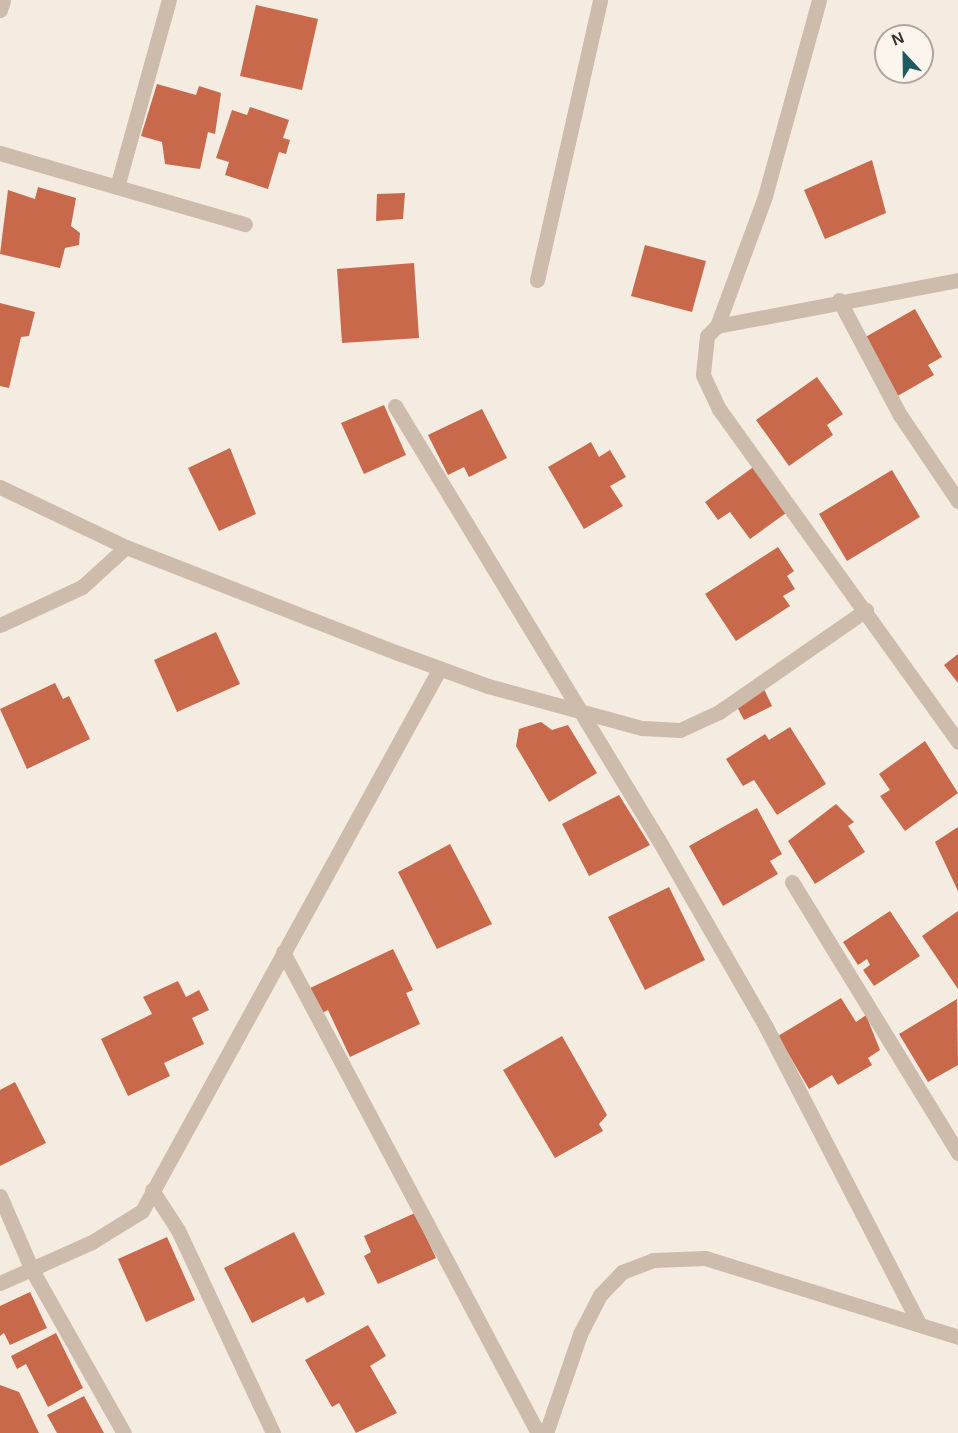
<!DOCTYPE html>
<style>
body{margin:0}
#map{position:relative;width:958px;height:1433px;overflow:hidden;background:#f4ebe1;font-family:Helvetica,sans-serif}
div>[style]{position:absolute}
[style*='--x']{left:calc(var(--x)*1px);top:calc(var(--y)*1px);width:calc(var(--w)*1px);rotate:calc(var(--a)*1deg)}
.building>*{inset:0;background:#c8694b}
.minor>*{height:15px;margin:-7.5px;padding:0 7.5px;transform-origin:7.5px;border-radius:7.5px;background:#cdbbac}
span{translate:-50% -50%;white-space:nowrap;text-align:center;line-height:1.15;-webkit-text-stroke:4.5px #fbf5ee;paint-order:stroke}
.north{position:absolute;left:874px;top:24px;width:60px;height:60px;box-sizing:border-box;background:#fbf5ee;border:2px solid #aea6a0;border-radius:50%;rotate:338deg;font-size:16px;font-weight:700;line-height:24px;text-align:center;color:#3b302b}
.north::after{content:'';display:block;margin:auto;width:21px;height:27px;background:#1f5a5e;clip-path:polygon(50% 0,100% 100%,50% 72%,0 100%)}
</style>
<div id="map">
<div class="building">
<i style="clip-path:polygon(256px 5px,318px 19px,302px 90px,240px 76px)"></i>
<i style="clip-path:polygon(157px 84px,196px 95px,199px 86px,221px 93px,215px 134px,208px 132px,200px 169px,165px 164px,162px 142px,141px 136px)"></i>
<i style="clip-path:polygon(250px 107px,289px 120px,283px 138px,290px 140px,286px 154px,279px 152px,268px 189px,225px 175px,229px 162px,216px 158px,232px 110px,247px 115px)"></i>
<i style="clip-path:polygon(872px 160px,886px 213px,825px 239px,804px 190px)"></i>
<i style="clip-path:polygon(38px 187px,76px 198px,71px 226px,80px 233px,79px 245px,65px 248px,60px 268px,0 254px,8px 190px,35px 199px)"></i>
<i style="clip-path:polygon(405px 193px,403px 219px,376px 221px,377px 194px)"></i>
<i style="clip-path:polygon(645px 245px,706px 261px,692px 312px,631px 296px)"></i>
<i style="clip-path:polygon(414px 263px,419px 338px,342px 343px,337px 269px)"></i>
<i style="clip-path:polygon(0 303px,35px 312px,29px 336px,21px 337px,9px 388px,0 386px)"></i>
<i style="clip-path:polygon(915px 309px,942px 357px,928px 365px,934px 375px,894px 398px,862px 339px)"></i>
<i style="clip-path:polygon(817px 377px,843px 414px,827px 425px,833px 435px,789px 466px,756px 420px)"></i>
<i style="clip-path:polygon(384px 405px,406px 455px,364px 474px,341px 423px)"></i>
<i style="clip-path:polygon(482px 409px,507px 458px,469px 477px,464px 467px,448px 475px,428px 435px)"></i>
<i style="clip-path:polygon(591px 442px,599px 457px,610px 450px,626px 477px,610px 486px,623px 506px,584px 529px,548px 467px)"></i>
<i style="clip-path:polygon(230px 448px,256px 514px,219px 531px,188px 468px)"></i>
<i style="clip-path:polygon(759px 463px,793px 508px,750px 539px,730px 512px,718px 520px,705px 502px)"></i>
<i style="clip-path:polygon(892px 470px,920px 517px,847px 561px,819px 514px)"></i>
<i style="clip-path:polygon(778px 547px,794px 571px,787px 576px,795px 589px,783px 596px,790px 606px,736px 641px,705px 594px)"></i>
<i style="clip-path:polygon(216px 632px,240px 684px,177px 712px,154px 660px)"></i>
<i style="clip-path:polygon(958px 654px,958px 683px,944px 665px)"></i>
<i style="clip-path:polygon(55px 683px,63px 699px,69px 696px,90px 739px,27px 769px,0 709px)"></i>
<i style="clip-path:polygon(763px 687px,772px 706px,744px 720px,734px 701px)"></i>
<i style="clip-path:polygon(541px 722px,552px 730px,568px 725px,597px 773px,549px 802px,516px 746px,519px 729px)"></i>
<i style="clip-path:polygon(790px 727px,826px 784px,777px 815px,754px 780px,743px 786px,726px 759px,765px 734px,769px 740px)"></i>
<i style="clip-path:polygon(925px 741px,958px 793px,905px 831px,880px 796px,890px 790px,879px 774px)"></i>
<i style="clip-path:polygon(619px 795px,650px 845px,589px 876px,562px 824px)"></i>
<i style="clip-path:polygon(836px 804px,854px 822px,848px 826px,865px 852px,815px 884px,788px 841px)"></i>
<i style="clip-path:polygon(757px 808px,782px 854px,770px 861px,778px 874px,723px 906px,689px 846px)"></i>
<i style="clip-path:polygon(958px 827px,958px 891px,935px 842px)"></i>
<i style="clip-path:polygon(450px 844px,492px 924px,437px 949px,398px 872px)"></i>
<i style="clip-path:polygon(669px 887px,705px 960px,645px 990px,608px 917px)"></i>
<i style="clip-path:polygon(890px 911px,920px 956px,874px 986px,863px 970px,870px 965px,867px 959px,858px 965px,843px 942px)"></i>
<i style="clip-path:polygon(958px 911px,958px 989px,922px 936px)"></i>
<i style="clip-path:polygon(393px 949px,413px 990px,406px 993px,420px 1024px,350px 1057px,328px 1010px,320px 1014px,308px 989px)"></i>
<i style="clip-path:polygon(178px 981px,186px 997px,199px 990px,209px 1010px,192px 1018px,204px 1044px,164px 1063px,170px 1076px,128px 1096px,101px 1039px,152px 1014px,143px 997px)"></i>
<i style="clip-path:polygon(841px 998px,856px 1022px,866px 1015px,880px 1050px,868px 1058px,872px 1065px,838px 1085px,832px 1075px,809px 1089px,778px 1036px)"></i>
<i style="clip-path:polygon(957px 999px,958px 1065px,928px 1082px,899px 1034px)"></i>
<i style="clip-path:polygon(562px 1036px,607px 1115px,599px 1124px,603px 1131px,555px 1158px,503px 1070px)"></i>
<i style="clip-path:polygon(15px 1082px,46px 1143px,0 1166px,0 1090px)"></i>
<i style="clip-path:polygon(415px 1213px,436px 1258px,378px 1284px,364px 1256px,371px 1252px,364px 1236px)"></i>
<i style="clip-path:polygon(294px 1232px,325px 1294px,307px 1303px,304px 1297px,252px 1323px,224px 1268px)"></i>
<i style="clip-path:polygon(167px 1237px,195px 1300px,146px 1322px,118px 1259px)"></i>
<i style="clip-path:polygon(30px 1292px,47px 1328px,10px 1345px,4px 1333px,0 1336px,0 1306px)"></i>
<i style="clip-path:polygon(368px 1325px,386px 1356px,370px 1366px,397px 1413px,356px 1433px,339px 1403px,332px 1407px,305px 1360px)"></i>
<i style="clip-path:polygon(56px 1333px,83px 1388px,48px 1407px,26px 1364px,17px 1369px,11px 1356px)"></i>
<i style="clip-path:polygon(0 1385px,19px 1392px,39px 1433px,0 1433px)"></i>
<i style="clip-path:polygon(84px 1396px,104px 1433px,57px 1433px,47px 1415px)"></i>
</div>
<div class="minor">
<i style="--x:819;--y:0;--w:206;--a:105.4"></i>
<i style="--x:764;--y:199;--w:135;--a:110.3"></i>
<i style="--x:717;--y:326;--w:14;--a:135"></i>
<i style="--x:707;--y:336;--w:39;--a:96"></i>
<i style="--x:703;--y:375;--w:38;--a:65"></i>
<i style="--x:719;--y:409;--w:410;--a:54.3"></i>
<i style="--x:0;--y:10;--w:10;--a:-73"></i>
<i style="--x:0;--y:153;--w:255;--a:16.2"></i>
<i style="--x:117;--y:187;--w:194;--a:-74.5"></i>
<i style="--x:537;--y:280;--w:287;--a:-77.3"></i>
<i style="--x:839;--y:300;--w:130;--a:62.1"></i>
<i style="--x:900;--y:415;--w:104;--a:56"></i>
<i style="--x:717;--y:326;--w:245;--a:-10.8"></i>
<i style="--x:395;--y:406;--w:507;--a:58.73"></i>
<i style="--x:658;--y:839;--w:217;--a:60.1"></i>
<i style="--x:766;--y:1027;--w:330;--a:62.7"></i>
<i style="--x:0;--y:487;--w:140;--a:25.5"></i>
<i style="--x:126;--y:547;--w:295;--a:21.3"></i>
<i style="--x:401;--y:654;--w:93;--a:20.2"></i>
<i style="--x:488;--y:686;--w:160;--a:15.3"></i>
<i style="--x:642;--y:728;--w:38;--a:3"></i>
<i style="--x:680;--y:730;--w:43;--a:-24.8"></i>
<i style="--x:719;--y:712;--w:179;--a:-34.8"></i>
<i style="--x:0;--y:625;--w:90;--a:-24.9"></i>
<i style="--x:82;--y:587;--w:59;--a:-42.3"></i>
<i style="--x:792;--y:882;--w:318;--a:58.5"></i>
<i style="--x:283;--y:952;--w:544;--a:62.07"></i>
<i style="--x:152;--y:1190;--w:48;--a:57"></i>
<i style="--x:178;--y:1230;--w:224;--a:64.9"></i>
<i style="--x:0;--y:1196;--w:81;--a:66.6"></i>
<i style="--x:32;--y:1270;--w:187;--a:60.6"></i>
<i style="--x:0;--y:1283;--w:101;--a:-24"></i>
<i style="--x:92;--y:1242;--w:59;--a:-31.8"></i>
<i style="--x:142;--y:1211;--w:619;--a:-61.24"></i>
<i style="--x:546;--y:1433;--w:105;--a:-71"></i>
<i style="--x:580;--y:1334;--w:44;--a:-62.9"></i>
<i style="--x:600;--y:1295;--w:32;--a:-46"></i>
<i style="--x:622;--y:1272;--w:33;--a:-21"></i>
<i style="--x:653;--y:1260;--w:52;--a:-2.2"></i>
<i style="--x:705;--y:1258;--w:265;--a:17.3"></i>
</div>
<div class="north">N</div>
</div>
